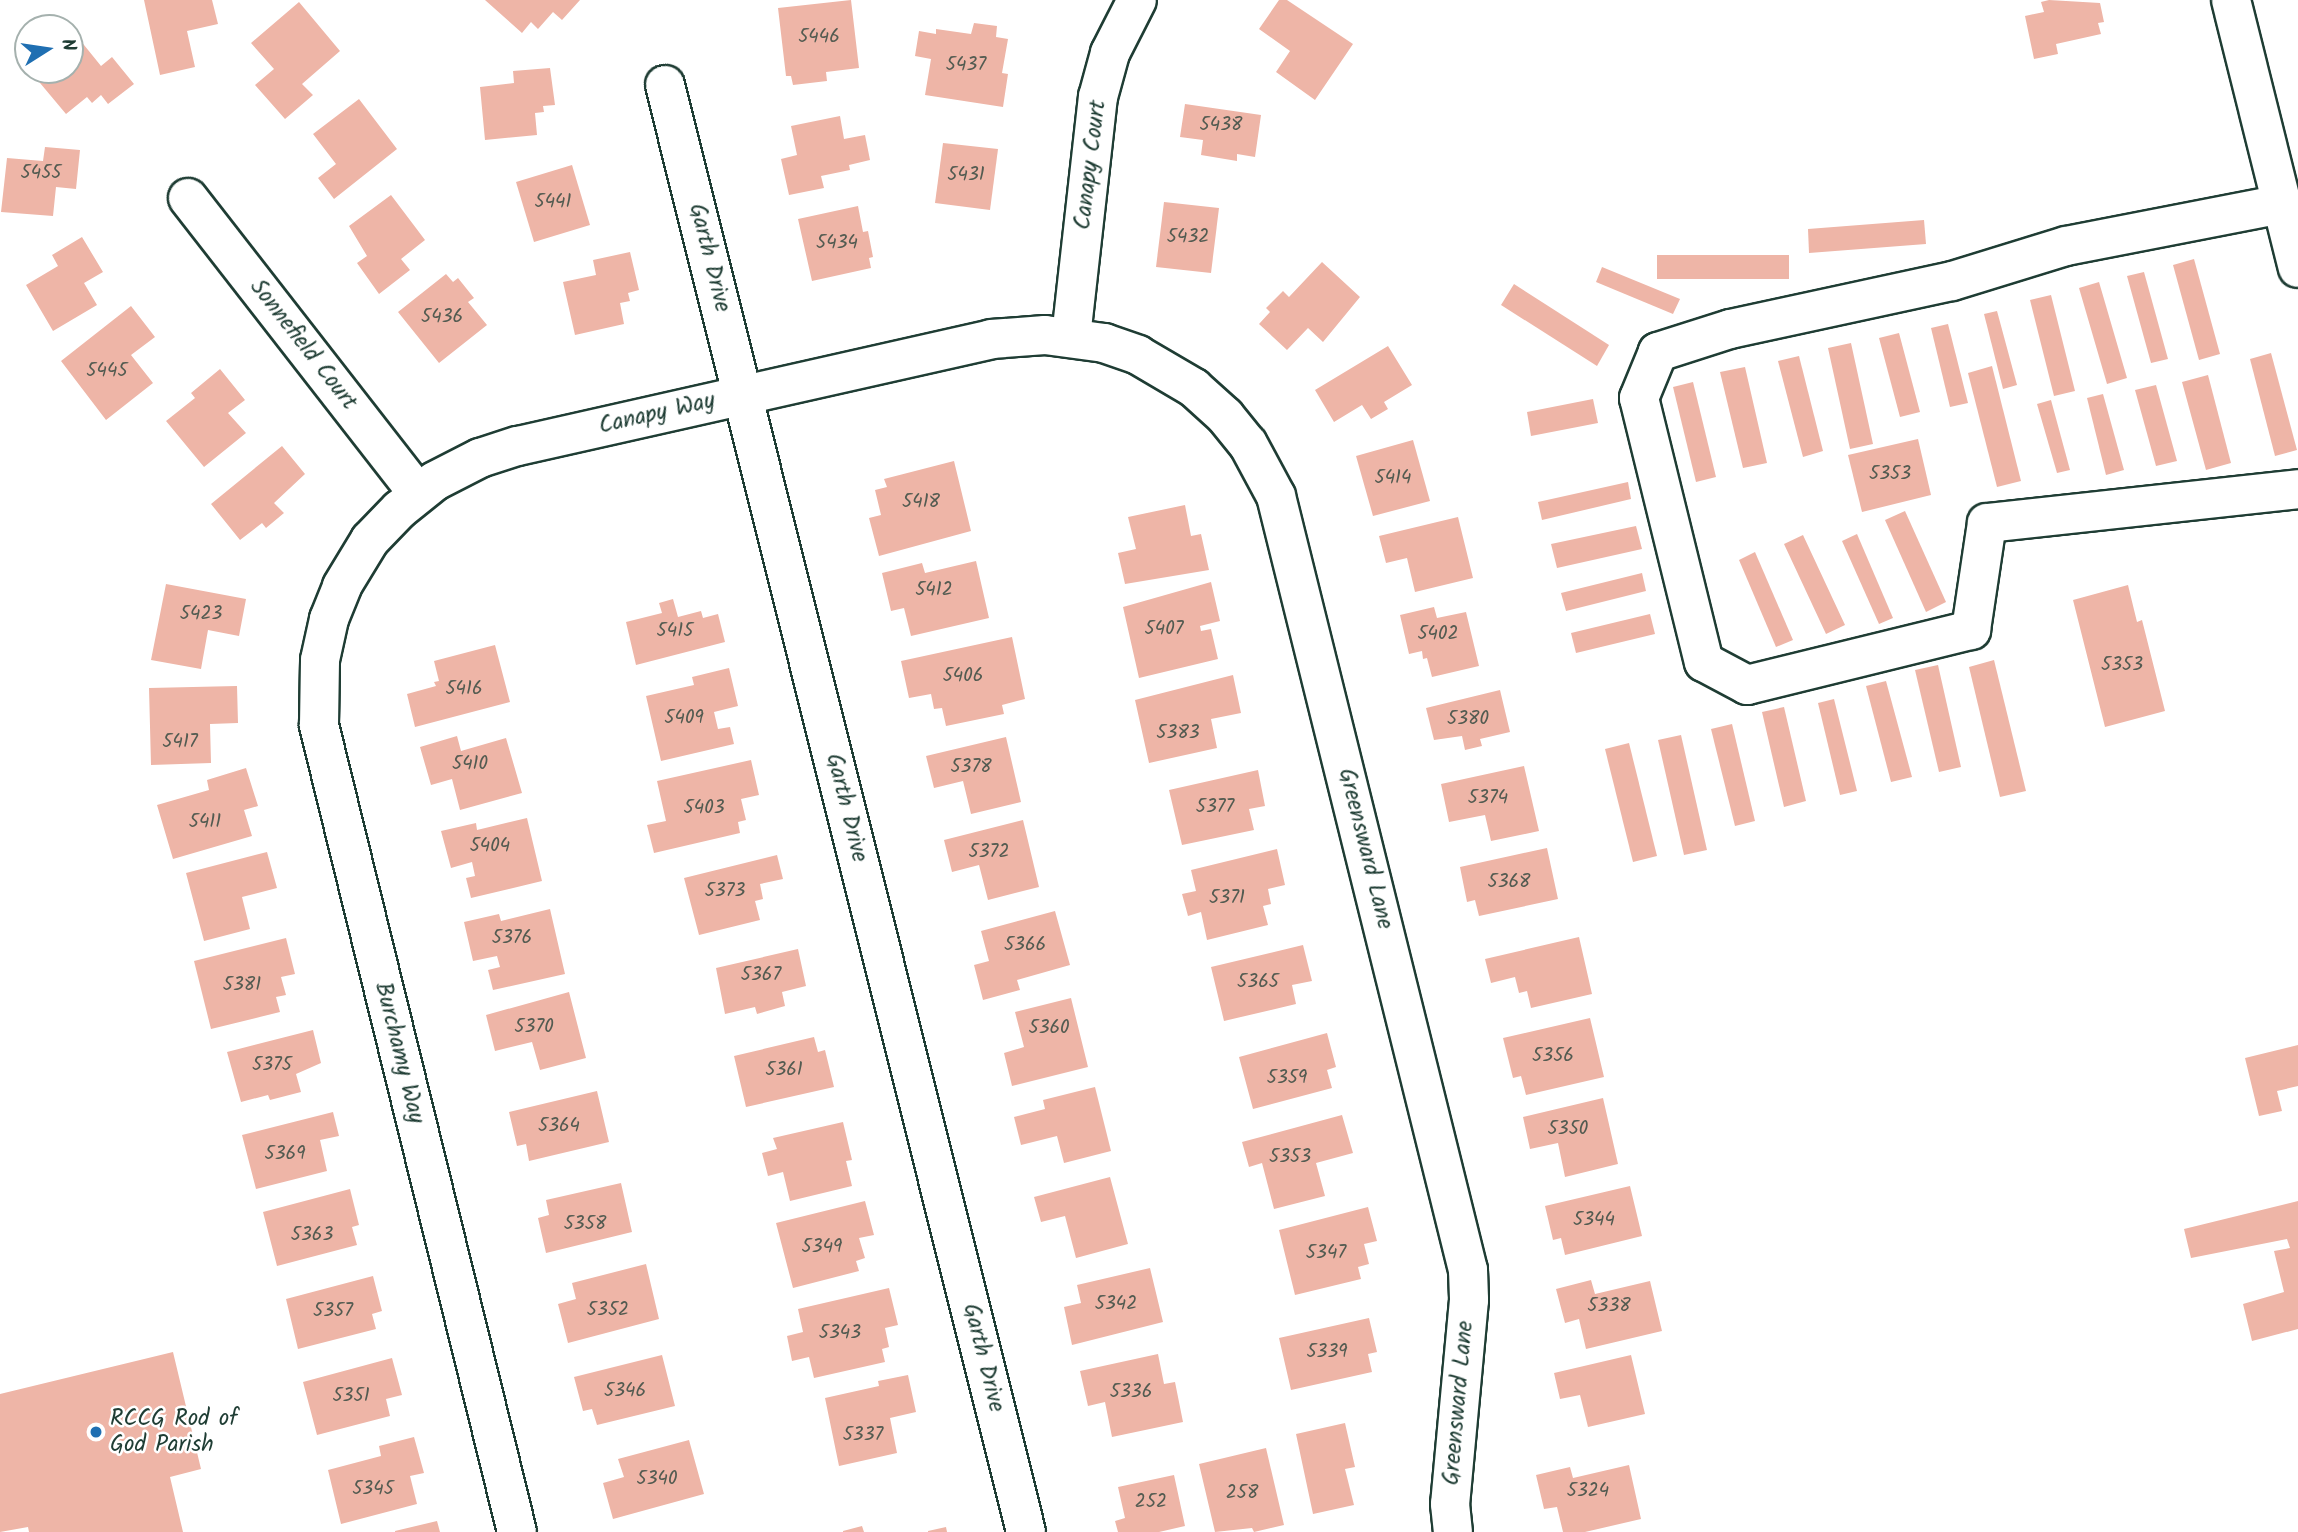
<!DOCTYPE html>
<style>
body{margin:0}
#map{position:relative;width:2298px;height:1532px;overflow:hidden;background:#fff;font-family:Kalam,sans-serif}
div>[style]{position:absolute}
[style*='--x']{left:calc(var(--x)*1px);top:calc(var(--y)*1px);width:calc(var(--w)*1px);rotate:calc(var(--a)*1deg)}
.building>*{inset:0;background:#eeb5a7}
.roads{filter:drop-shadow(2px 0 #1f3d34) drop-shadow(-2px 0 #1f3d34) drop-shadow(0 2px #1f3d34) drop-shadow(0 -2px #1f3d34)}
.minor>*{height:38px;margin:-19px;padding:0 19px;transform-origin:19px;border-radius:19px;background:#fff}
.dots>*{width:19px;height:19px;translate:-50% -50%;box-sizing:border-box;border:4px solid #fff;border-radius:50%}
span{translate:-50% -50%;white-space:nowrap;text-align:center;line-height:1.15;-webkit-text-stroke:5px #fff;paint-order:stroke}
.number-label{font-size:19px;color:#535b51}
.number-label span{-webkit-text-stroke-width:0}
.street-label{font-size:23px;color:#1f3d34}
.poi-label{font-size:23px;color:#1f3d34}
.left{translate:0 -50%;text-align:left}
.north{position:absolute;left:14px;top:14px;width:70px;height:70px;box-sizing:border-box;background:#fff;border:2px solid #a5b1ae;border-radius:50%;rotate:78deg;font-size:19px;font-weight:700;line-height:28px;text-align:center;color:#1f3d34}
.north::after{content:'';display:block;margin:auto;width:24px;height:32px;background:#1f6fb2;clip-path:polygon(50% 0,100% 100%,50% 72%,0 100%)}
</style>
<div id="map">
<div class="building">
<i style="clip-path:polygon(144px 0,212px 0,218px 24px,187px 31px,195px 67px,160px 75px)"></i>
<i style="clip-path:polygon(485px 0,580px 0,562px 20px,553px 12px,538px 29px,531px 22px,522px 33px)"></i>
<i style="clip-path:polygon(851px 0,859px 68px,826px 72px,827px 81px,793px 85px,791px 76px,786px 76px,778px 8px)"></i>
<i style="clip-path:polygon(1279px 0,1287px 0,1353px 44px,1315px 100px,1276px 72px,1290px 51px,1259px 29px)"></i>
<i style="clip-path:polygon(2049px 0,2100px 3px,2104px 22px,2098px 23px,2101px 34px,2056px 44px,2058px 54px,2034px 59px,2025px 16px,2044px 12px,2041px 2px)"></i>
<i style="clip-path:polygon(299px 2px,340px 51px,302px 84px,313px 95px,285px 119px,255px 85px,274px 69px,251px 43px)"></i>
<i style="clip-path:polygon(974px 23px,997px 26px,996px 37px,1008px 39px,1002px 73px,1008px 74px,1003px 107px,925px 95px,931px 59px,915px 56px,919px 31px,936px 34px,936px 29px,971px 34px)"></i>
<i style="clip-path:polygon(80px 40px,101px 66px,112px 57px,134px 84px,108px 104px,101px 95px,92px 103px,87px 97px,66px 114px,35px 77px,44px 70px,70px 70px,70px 49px)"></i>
<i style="clip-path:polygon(550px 68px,555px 105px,543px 106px,544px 112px,535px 113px,537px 135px,485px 140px,480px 87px,514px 83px,513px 71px)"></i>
<i style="clip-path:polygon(359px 99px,397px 149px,334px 199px,318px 178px,336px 164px,313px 134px)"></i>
<i style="clip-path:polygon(1185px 104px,1261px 115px,1255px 157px,1237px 154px,1237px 161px,1201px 155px,1203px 140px,1180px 137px)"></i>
<i style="clip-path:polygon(840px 116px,844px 139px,865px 135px,870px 160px,849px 165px,850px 170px,821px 176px,824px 188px,789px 195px,781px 159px,797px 155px,791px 126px)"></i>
<i style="clip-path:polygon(943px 143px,998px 149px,990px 210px,935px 203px)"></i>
<i style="clip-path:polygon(45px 147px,80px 150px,76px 189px,56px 187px,53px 216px,1px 212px,7px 158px,43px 161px)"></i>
<i style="clip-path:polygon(572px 165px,590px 225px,534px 242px,516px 182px)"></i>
<i style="clip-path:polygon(391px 195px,425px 240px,401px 259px,410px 270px,379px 294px,357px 263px,367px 256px,349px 226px)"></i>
<i style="clip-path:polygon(1164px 202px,1219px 208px,1211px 273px,1156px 267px)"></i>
<i style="clip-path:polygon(858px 206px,863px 232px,868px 231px,873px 257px,869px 258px,871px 268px,812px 281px,798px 219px)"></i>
<i style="clip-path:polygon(1924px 220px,1926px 244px,1809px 253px,1808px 229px)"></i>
<i style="clip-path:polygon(82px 237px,103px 272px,84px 283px,97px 305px,53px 331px,26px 285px,58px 266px,52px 255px)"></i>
<i style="clip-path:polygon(630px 252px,639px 290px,628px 293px,630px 301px,620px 303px,624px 324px,575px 335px,563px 282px,596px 275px,593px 260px)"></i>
<i style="clip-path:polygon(1657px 255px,1789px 255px,1789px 279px,1657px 279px)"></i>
<i style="clip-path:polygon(2194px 259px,2220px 354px,2199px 360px,2173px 265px)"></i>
<i style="clip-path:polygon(1322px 262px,1360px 297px,1323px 342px,1308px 328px,1287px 350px,1259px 324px,1270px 312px,1266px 308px,1283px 291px,1289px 297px)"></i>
<i style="clip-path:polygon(1602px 267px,1680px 299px,1673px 314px,1596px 282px)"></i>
<i style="clip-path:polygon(2144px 272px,2168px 359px,2151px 363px,2127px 276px)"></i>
<i style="clip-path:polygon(446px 274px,453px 282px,458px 278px,474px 298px,468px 302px,487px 325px,439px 363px,398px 312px)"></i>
<i style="clip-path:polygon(2099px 282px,2127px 378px,2107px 384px,2079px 288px)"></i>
<i style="clip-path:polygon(1514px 284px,1609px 345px,1597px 366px,1501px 305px)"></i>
<i style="clip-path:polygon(2051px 295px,2075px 391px,2054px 396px,2030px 300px)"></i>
<i style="clip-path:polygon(131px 306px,155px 337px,131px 355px,153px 383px,106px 420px,61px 361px)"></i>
<i style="clip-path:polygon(1997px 311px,2017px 385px,2003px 389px,1984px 314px)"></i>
<i style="clip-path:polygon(1948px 324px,1968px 403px,1950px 407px,1931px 328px)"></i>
<i style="clip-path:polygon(1899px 333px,1920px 412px,1900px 417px,1879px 338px)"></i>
<i style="clip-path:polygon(1851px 343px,1873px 444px,1850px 449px,1828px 348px)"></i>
<i style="clip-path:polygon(1388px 346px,1412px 385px,1384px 402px,1388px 409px,1371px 419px,1362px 405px,1334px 422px,1315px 390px)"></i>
<i style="clip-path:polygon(2271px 353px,2297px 450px,2275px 456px,2250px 359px)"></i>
<i style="clip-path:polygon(1799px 356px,1823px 451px,1803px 457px,1778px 361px)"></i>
<i style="clip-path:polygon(1992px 366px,2021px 481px,1997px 487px,1968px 373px)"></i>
<i style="clip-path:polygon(1745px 367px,1767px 463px,1743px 468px,1720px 372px)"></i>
<i style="clip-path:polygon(220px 369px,245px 400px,228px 413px,246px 433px,204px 467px,166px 421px,195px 398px,191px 393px)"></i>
<i style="clip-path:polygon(2208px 375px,2231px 463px,2206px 470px,2182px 382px)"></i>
<i style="clip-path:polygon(1693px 382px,1716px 477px,1696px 482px,1673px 387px)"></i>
<i style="clip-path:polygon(2156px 385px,2177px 461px,2156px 466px,2135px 390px)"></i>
<i style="clip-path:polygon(2103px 394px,2124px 470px,2106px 475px,2087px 398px)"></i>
<i style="clip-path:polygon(1593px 399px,1598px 423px,1531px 436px,1527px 412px)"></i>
<i style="clip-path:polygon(2051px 400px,2070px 470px,2057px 473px,2037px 404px)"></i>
<i style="clip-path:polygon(1918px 439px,1931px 495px,1862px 512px,1848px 455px)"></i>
<i style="clip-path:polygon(1413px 440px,1430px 501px,1373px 516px,1356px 456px)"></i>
<i style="clip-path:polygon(282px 446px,305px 474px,274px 503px,284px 513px,266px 528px,262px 523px,240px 540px,211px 504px)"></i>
<i style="clip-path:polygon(954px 461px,971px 531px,879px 556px,869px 518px,881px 515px,875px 490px,887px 487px,884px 479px)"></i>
<i style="clip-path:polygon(1628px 482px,1631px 499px,1542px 520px,1538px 502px)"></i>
<i style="clip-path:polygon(1185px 505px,1191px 536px,1201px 534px,1209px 570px,1125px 584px,1118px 553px,1136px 549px,1128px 517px)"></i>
<i style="clip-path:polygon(1905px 511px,1946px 602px,1926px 612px,1885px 520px)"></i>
<i style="clip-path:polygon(1458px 517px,1473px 578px,1415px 592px,1407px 558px,1386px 563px,1379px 536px)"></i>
<i style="clip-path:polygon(1636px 526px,1642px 549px,1557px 568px,1551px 544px)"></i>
<i style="clip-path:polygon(1857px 534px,1893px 618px,1879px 624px,1842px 541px)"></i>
<i style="clip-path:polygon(1803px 535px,1845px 625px,1826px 634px,1784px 544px)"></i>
<i style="clip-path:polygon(1755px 552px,1793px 640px,1776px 647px,1739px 560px)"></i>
<i style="clip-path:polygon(976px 561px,989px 618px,911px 636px,904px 608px,891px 611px,882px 573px,922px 563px,925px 573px)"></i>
<i style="clip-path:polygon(1642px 573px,1646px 591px,1566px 611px,1561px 593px)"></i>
<i style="clip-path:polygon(1211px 582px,1220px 621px,1200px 626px,1201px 631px,1211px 629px,1218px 659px,1139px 678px,1123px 607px)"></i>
<i style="clip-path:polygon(166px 584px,246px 599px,239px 636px,208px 630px,201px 669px,151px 660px)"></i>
<i style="clip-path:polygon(2128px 585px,2137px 622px,2142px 620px,2165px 711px,2105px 727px,2073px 600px)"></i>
<i style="clip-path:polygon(673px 599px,678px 617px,701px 611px,703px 618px,718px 614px,725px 642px,636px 665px,626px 622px,662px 613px,659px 603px)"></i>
<i style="clip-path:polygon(1434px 607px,1437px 618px,1466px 612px,1479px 666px,1432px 677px,1427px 658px,1423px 659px,1422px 651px,1409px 654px,1400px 615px)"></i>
<i style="clip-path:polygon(1650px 614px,1655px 634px,1576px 653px,1571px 633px)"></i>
<i style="clip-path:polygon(1012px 637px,1025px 699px,1002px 705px,1004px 714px,946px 726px,942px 708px,934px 709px,931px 694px,909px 698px,901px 661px)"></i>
<i style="clip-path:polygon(495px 645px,510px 702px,415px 727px,407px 694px,436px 686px,434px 682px,439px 681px,434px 661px)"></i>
<i style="clip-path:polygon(1994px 660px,2026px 791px,2000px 797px,1969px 667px)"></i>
<i style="clip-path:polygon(1938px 665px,1961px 767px,1939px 772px,1915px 670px)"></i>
<i style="clip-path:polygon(729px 668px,738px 706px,714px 712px,718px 729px,730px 727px,734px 744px,661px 761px,646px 696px,694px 685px,692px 677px)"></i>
<i style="clip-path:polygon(1233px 675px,1241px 713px,1211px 719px,1217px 748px,1149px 763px,1135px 700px)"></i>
<i style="clip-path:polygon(1886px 681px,1912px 777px,1891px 782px,1866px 686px)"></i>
<i style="clip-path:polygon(237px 686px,238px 723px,210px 724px,211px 763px,151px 765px,149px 688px)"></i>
<i style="clip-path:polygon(1500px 690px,1510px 732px,1480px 739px,1482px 746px,1465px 750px,1462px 736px,1434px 740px,1426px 708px)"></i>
<i style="clip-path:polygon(1834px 699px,1857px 791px,1840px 795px,1818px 703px)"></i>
<i style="clip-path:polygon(1784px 707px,1806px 801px,1784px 807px,1762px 712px)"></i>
<i style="clip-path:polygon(1732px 724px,1755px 821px,1735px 826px,1711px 729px)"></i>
<i style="clip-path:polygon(1681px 735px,1707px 850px,1684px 855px,1658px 740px)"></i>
<i style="clip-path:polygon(457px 736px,461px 751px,506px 738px,522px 793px,460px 810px,452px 779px,431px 785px,420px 747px)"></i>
<i style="clip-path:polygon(1006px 737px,1021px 802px,971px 814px,963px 781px,934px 788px,926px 756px)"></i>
<i style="clip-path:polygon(1629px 743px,1657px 856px,1633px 862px,1605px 749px)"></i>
<i style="clip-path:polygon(751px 760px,759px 795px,741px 799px,746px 820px,738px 822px,740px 833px,654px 853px,647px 825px,666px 821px,657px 781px)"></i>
<i style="clip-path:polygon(1524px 766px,1539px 831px,1491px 841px,1485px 815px,1449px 822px,1441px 784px)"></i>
<i style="clip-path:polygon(246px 768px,258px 806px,244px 810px,252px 836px,173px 859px,157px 805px,209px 790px,207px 780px)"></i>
<i style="clip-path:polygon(1258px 770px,1265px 806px,1249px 809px,1254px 830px,1182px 845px,1169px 790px)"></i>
<i style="clip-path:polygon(527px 818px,542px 881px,471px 898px,466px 878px,475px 876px,472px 862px,451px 868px,441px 831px,476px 823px,477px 830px)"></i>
<i style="clip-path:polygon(1023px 820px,1039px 887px,988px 900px,979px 865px,952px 872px,944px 840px)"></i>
<i style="clip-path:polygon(1547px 848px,1558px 899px,1479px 916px,1475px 900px,1467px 902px,1460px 867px)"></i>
<i style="clip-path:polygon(1277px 849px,1285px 885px,1268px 889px,1271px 904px,1263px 906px,1268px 925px,1207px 940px,1201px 912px,1188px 916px,1182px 894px,1196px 891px,1191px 870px)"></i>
<i style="clip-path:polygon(267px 852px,277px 888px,242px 897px,250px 929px,204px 941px,186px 873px)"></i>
<i style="clip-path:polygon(777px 855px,783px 879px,760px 884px,763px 899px,755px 901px,760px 920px,699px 935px,684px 878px)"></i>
<i style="clip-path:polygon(550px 909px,565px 974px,493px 990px,488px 970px,500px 967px,497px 956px,473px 961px,464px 922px,499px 914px,501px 921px)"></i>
<i style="clip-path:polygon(1055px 911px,1070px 965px,1017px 980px,1020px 990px,983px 1000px,974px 965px,989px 961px,981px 931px)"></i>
<i style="clip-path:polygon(1579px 937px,1592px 994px,1531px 1008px,1527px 991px,1519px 993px,1515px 977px,1491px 983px,1485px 959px)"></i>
<i style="clip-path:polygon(286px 938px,295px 974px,281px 977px,286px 995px,276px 997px,280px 1012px,211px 1029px,194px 961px)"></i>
<i style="clip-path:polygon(1303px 945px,1312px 981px,1292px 985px,1296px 1004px,1224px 1021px,1211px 967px)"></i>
<i style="clip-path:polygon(798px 949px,806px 986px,782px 992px,785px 1006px,757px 1014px,755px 1007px,725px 1014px,716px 968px)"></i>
<i style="clip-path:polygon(569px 992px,586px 1058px,540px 1070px,532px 1042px,495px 1051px,486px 1015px)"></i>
<i style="clip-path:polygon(1071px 998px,1088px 1067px,1012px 1086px,1004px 1053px,1024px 1047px,1015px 1012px)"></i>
<i style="clip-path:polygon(1590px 1018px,1604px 1077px,1526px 1095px,1521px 1076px,1513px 1078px,1503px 1038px)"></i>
<i style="clip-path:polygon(313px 1030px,321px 1063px,296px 1074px,301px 1092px,270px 1100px,268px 1095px,241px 1102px,227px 1052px)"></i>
<i style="clip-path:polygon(1327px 1033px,1336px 1067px,1327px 1070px,1332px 1088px,1253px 1109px,1239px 1057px)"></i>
<i style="clip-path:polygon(814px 1037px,818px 1052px,825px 1050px,834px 1087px,746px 1107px,734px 1056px)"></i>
<i style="clip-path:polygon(2298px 1045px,2298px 1086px,2277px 1091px,2282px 1111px,2259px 1116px,2245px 1058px)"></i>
<i style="clip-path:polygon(1095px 1087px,1111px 1151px,1064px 1163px,1057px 1136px,1021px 1145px,1014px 1117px,1045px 1109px,1043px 1100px)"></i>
<i style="clip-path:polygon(597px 1091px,609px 1142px,529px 1161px,526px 1144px,517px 1146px,509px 1112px)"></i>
<i style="clip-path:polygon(1603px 1098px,1618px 1164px,1565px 1177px,1558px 1143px,1530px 1149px,1523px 1117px)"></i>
<i style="clip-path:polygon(333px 1112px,339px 1136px,320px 1140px,327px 1171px,256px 1189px,242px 1135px)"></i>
<i style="clip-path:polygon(1342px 1115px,1353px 1153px,1316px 1163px,1325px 1196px,1274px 1209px,1262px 1163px,1249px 1167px,1242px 1142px)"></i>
<i style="clip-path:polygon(843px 1122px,852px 1160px,846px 1161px,852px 1186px,790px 1201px,783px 1172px,768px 1176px,762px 1153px,777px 1149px,773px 1138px)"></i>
<i style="clip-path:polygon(1110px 1177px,1128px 1244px,1076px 1258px,1065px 1216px,1041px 1222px,1034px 1197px)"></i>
<i style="clip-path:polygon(621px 1183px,632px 1232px,546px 1253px,538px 1218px,549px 1215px,546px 1200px)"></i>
<i style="clip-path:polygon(1630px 1186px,1642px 1236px,1565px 1255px,1561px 1238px,1553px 1240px,1545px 1206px)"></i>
<i style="clip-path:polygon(350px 1189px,359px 1225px,352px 1227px,357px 1245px,277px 1266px,263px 1212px)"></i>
<i style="clip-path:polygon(865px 1201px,874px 1235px,859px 1238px,865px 1258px,856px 1261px,859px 1271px,793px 1288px,776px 1223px)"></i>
<i style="clip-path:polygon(2298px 1201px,2298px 1329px,2252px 1341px,2243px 1304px,2284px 1292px,2274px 1251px,2290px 1248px,2287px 1239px,2191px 1258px,2184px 1229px)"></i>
<i style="clip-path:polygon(1368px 1207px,1377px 1241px,1364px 1244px,1369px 1264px,1358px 1267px,1361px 1279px,1295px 1295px,1279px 1230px)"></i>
<i style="clip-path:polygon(646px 1264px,659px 1319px,568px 1343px,558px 1304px,576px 1299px,572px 1283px)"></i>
<i style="clip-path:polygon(1150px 1268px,1163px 1322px,1072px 1345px,1064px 1307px,1081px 1303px,1077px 1285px)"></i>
<i style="clip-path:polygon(373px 1276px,382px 1311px,372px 1314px,376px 1329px,298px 1349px,286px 1299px)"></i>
<i style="clip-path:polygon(1591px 1280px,1595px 1294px,1650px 1281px,1662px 1331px,1586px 1349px,1579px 1319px,1565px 1323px,1556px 1289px)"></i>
<i style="clip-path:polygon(889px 1288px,898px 1325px,885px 1328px,889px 1347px,882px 1349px,885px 1362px,814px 1378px,809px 1357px,792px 1361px,787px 1336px,803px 1332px,798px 1309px)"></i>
<i style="clip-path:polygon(1369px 1318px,1377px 1352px,1368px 1354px,1372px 1372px,1291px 1390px,1279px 1338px)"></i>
<i style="clip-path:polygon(173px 1352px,201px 1469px,170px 1477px,183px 1532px,29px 1532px,28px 1527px,0 1532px,0 1394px)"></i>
<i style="clip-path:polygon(1158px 1354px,1164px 1384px,1175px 1382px,1183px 1422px,1112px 1437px,1105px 1402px,1088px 1406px,1080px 1371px)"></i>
<i style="clip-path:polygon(662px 1355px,675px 1406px,597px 1425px,592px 1409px,583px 1411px,574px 1377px)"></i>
<i style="clip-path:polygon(1631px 1355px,1645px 1414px,1588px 1427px,1580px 1395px,1560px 1399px,1554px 1373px)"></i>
<i style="clip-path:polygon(392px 1358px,402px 1395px,386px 1399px,390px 1416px,317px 1435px,303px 1382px)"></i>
<i style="clip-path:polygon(908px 1375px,916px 1412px,890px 1418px,897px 1453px,839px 1466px,825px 1398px,879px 1386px,878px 1381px)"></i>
<i style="clip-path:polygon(1345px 1423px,1355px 1467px,1345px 1469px,1354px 1505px,1313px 1514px,1296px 1434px)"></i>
<i style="clip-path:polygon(414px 1437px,424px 1473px,410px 1476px,417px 1504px,341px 1524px,328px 1470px,381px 1456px,379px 1446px)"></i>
<i style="clip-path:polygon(689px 1440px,704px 1494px,613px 1519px,603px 1483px,624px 1477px,618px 1459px)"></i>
<i style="clip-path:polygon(1266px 1448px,1284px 1525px,1254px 1532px,1252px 1528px,1215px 1532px,1199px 1464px)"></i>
<i style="clip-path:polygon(1629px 1465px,1641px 1519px,1585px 1532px,1563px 1532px,1557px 1507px,1544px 1509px,1536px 1475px,1570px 1467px,1573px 1478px)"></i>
<i style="clip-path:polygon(1174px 1475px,1185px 1526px,1159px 1532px,1118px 1532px,1115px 1521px,1125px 1518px,1118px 1487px)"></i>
<i style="clip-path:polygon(437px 1521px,440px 1532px,395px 1532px,395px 1531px)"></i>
<i style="clip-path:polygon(862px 1526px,864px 1532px,843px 1532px,843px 1531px)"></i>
<i style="clip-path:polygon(946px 1527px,947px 1532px,928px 1532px,928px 1531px)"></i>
</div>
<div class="roads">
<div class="minor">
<i style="--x:2231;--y:0;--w:276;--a:76"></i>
<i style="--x:665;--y:85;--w:1491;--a:75.99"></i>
<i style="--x:188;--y:198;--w:374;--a:52.1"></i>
<i style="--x:2282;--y:204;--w:220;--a:169"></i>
<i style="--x:2066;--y:246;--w:119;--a:162.9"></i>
<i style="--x:1952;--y:281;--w:227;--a:167.8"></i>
<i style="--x:1730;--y:329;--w:76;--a:162.3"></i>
<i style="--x:1658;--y:352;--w:50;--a:112.4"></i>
<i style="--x:1639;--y:398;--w:272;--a:76.2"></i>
<i style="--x:1704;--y:662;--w:49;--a:28.1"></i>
<i style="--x:1747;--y:685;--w:231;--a:-13.8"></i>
<i style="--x:1971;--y:630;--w:108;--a:-81.5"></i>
<i style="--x:1987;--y:523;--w:313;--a:-6.2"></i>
<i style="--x:1071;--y:337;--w:242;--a:-83.6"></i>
<i style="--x:1098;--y:97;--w:46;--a:-74.7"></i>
<i style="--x:1110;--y:53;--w:59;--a:-63"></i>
<i style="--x:517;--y:1532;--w:831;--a:-103.79"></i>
<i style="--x:319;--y:725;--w:65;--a:-89.1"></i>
<i style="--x:320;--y:660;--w:42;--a:-77.6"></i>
<i style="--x:329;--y:619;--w:35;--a:-68"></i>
<i style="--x:342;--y:586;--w:54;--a:-58.7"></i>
<i style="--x:370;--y:540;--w:42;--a:-46"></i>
<i style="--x:399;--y:510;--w:46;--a:-38.9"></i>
<i style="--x:435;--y:481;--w:51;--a:-27.1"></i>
<i style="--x:480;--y:458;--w:40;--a:-18"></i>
<i style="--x:518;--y:446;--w:485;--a:-12.7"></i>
<i style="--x:991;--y:339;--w:54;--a:-4.2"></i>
<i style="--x:1045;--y:335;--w:60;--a:7.7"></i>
<i style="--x:1104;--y:343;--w:36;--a:19"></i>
<i style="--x:1138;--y:355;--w:65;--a:30.5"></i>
<i style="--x:1194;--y:388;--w:42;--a:42.1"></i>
<i style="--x:1225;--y:416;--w:36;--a:51"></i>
<i style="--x:1248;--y:444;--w:59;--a:61.7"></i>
<i style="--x:1276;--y:496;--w:797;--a:76.07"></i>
<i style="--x:1468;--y:1270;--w:30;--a:88"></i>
<i style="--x:1469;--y:1300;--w:205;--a:95.3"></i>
<i style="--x:1450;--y:1504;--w:28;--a:84"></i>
</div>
</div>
<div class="dots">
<i style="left:96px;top:1432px;background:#1f6fb2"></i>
</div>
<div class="number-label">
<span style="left:819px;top:38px">5446</span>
<span style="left:966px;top:66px">5437</span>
<span style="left:1221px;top:126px">5438</span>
<span style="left:41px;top:174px">5455</span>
<span style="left:966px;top:176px">5431</span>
<span style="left:553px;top:203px">5441</span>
<span style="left:1188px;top:238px">5432</span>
<span style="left:837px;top:244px">5434</span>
<span style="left:442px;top:318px">5436</span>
<span style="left:107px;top:372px">5445</span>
<span style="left:1890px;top:475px">5353</span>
<span style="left:1393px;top:479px">5414</span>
<span style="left:921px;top:503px">5418</span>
<span style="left:934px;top:591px">5412</span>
<span style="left:201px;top:615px">5423</span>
<span style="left:1164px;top:630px">5407</span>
<span style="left:675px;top:632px">5415</span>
<span style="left:1438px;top:635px">5402</span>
<span style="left:2122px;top:666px">5353</span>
<span style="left:963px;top:677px">5406</span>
<span style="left:464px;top:690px">5416</span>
<span style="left:684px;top:719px">5409</span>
<span style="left:1468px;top:720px">5380</span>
<span style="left:1178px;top:734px">5383</span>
<span style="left:180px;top:743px">5417</span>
<span style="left:470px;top:765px">5410</span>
<span style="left:971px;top:768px">5378</span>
<span style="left:1488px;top:799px">5374</span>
<span style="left:1215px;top:808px">5377</span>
<span style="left:704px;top:809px">5403</span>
<span style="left:205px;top:823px">5411</span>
<span style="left:490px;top:847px">5404</span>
<span style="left:989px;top:853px">5372</span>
<span style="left:1509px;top:883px">5368</span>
<span style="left:725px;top:892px">5373</span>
<span style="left:1227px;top:899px">5371</span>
<span style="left:512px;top:939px">5376</span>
<span style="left:1025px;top:946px">5366</span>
<span style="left:761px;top:976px">5367</span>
<span style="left:1258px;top:983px">5365</span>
<span style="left:242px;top:986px">5381</span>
<span style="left:534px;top:1028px">5370</span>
<span style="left:1049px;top:1029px">5360</span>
<span style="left:1553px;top:1057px">5356</span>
<span style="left:272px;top:1066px">5375</span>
<span style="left:784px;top:1071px">5361</span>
<span style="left:1287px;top:1079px">5359</span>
<span style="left:559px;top:1127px">5364</span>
<span style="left:1568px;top:1130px">5350</span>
<span style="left:285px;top:1155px">5369</span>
<span style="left:1290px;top:1158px">5353</span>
<span style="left:1594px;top:1221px">5344</span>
<span style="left:585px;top:1225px">5358</span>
<span style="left:312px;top:1236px">5363</span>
<span style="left:822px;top:1248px">5349</span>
<span style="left:1326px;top:1254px">5347</span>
<span style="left:1116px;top:1305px">5342</span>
<span style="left:1609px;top:1307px">5338</span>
<span style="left:608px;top:1311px">5352</span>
<span style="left:333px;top:1312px">5357</span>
<span style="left:840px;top:1334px">5343</span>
<span style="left:1327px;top:1353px">5339</span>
<span style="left:625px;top:1392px">5346</span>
<span style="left:1131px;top:1393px">5336</span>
<span style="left:351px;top:1397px">5351</span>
<span style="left:863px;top:1436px">5337</span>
<span style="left:657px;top:1480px">5340</span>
<span style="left:373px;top:1490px">5345</span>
<span style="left:1588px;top:1492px">5324</span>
<span style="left:1242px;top:1494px">258</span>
<span style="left:1151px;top:1503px">252</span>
</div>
<div class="street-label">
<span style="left:1091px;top:165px;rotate:-83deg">Canapy Court</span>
<span style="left:709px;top:258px;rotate:76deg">Garth Drive</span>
<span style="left:303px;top:345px;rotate:52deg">Sonnefield Court</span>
<span style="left:657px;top:414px;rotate:-13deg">Canapy Way</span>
<span style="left:846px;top:808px;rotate:76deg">Garth Drive</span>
<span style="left:1365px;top:849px;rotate:76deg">Greensward Lane</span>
<span style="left:399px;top:1053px;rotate:76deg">Burchamy Way</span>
<span style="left:983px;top:1358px;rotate:76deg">Garth Drive</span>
<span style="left:1459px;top:1403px;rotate:-85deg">Greensward Lane</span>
</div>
<div class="poi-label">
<span class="left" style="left:110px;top:1432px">RCCG Rod of<br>God Parish</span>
</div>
<div class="north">N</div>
</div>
